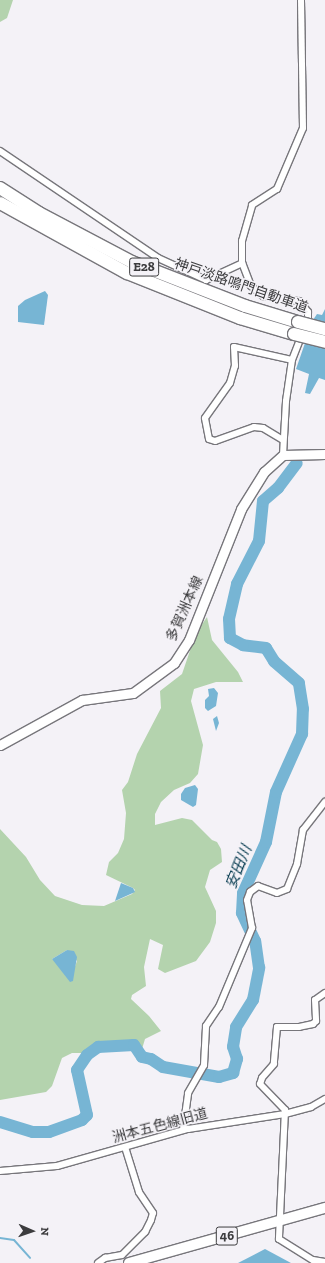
<!DOCTYPE html>
<meta charset="utf-8">
<style>
body{margin:0}
#map{position:relative;width:325px;height:1263px;overflow:hidden;background:#f4f2f7;font-family:"Zilla Slab","Noto Sans JP",serif}
div>[style]{position:absolute}
[style*='--x']{left:calc(var(--x)*1px);top:calc(var(--y)*1px);width:calc(var(--w)*1px);rotate:calc(var(--a)*1deg)}
.green>*{inset:0;background:#b4d3ae}
.water>*{inset:0;background:#77b5d4}
.stream>*{height:2px;margin:-1px;padding:0 1px;transform-origin:1px;border-radius:1px;background:#77b5d4}
.river>*{height:12px;margin:-6px;padding:0 6px;transform-origin:6px;border-radius:6px;background:#77b5d4}
.roads{filter:drop-shadow(1px 0 #77767b) drop-shadow(-1px 0 #77767b) drop-shadow(0 1px #77767b) drop-shadow(0 -1px #77767b)}
.minor>*{height:6px;margin:-3px;padding:0 3px;transform-origin:3px;border-radius:3px;background:#fff}
.secondary>*{height:9px;margin:-4.5px;padding:0 4.5px;transform-origin:4.5px;border-radius:4.5px;background:#fff}
.primary>*{height:10px;margin:-5px;padding:0 5px;transform-origin:5px;border-radius:5px;background:#fff}
.motorway>*{height:12px;margin:-6px;padding:0 6px;transform-origin:6px;border-radius:6px;background:#fff}
.bridges{filter:drop-shadow(1px 0 #77767b) drop-shadow(-1px 0 #77767b) drop-shadow(0 1px #77767b) drop-shadow(0 -1px #77767b)}
.motorway-bridge>*{height:12px;margin:-6px;padding:0 6px;transform-origin:6px;border-radius:6px;background:#fff}
span{translate:-50% -50%;white-space:nowrap;text-align:center;line-height:1.15;-webkit-text-stroke:3px #f4f2f7;paint-order:stroke}
.shield-label span{padding:1px 3px;background:#f4f2f7;border:1px solid;border-radius:3px;-webkit-text-stroke-width:0}
.shield-label{font-size:13px;color:#3c3c3e;font-weight:700}
.street-label{font-size:14px;color:#3c3c3e}
.water-label{font-size:15px;color:#00374c;font-style:italic}
.north{position:absolute;left:12px;top:1211px;width:40px;height:40px;-webkit-text-stroke:3px #f4f2f7;paint-order:stroke;rotate:92deg;font-size:11px;font-weight:700;line-height:16px;text-align:center;color:#3c3c3e}
.north::after{content:'';display:block;margin:auto;width:14px;height:18px;background:#3c3c3e;clip-path:polygon(50% 0,100% 100%,50% 72%,0 100%)}
</style>
<div id="map">
<div class="green">
<i style="clip-path:polygon(0 0,13px 0,7px 18px,0 22px)"></i>
<i style="clip-path:polygon(evenodd,207px 617px,212px 640px,238px 672px,243px 682px,216px 682px,194px 689px,191px 701px,203px 745px,198px 774px,190px 783px,174px 790px,161px 802px,155px 814px,155px 825px,182px 818px,192px 820px,212px 840px,217px 842px,221px 849px,222px 862px,210px 870px,205px 887px,216px 911px,216px 923px,210px 942px,196px 961px,165px 973px,158px 969px,163px 945px,150px 939px,144px 967px,146px 986px,132px 995px,131px 999px,149px 1016px,161px 1031px,145px 1039px,142px 1049px,134px 1043px,106px 1044px,92px 1048px,85px 1053px,72px 1053px,62px 1058px,52px 1086px,46px 1092px,0 1100px,0 829px,26px 857px,40px 880px,55px 896px,82px 905px,104px 906px,132px 894px,135px 890px,133px 888px,106px 875px,109px 862px,118px 853px,124px 839px,126px 813px,122px 790px,128px 782px,137px 754px,161px 708px,160px 691px,182px 674px,196px 633px,207px 617px,67px 950px,77px 961px,73px 972px,52px 959px,67px 950px)"></i>
</div>
<div class="water">
<i style="clip-path:polygon(45px 291px,48px 295px,44px 325px,18px 322px,18px 306px,25px 300px)"></i>
<i style="clip-path:polygon(325px 309px,325px 380px,319px 378px,310px 394px,305px 393px,309px 374px,296px 369px,313px 320px,317px 314px,322px 315px)"></i>
<i style="clip-path:polygon(214px 688px,218px 693px,216px 706px,208px 711px,205px 708px,205px 700px,209px 696px,208px 689px)"></i>
<i style="clip-path:polygon(217px 716px,219px 723px,216px 731px,213px 719px)"></i>
<i style="clip-path:polygon(195px 785px,198px 789px,196px 805px,193px 807px,181px 800px,181px 794px,185px 788px)"></i>
<i style="clip-path:polygon(121px 883px,133px 888px,135px 892px,115px 901px)"></i>
<i style="clip-path:polygon(67px 950px,74px 951px,77px 957px,73px 981px,70px 982px,52px 959px)"></i>
<i style="clip-path:polygon(265px 1249px,291px 1263px,238px 1263px)"></i>
</div>
<div class="stream">
<i style="--x:0;--y:1238;--w:14;--a:8"></i>
<i style="--x:14;--y:1240;--w:24;--a:48"></i>
</div>
<div class="river">
<i style="--x:0;--y:1122;--w:34;--a:17"></i>
<i style="--x:33;--y:1132;--w:16;--a:0"></i>
<i style="--x:49;--y:1132;--w:35;--a:-20"></i>
<i style="--x:82;--y:1120;--w:7;--a:-45"></i>
<i style="--x:87;--y:1115;--w:46;--a:-102.5"></i>
<i style="--x:77;--y:1070;--w:18;--a:-56"></i>
<i style="--x:87;--y:1055;--w:14;--a:-36"></i>
<i style="--x:98;--y:1047;--w:36;--a:-3"></i>
<i style="--x:134;--y:1045;--w:14;--a:56"></i>
<i style="--x:142;--y:1057;--w:9;--a:13"></i>
<i style="--x:151;--y:1059;--w:14;--a:34"></i>
<i style="--x:163;--y:1067;--w:57;--a:10.1"></i>
<i style="--x:219;--y:1077;--w:15;--a:-16"></i>
<i style="--x:233;--y:1073;--w:15;--a:-74"></i>
<i style="--x:237;--y:1059;--w:13;--a:-108"></i>
<i style="--x:233;--y:1047;--w:20;--a:-81"></i>
<i style="--x:236;--y:1027;--w:32;--a:-58"></i>
<i style="--x:253;--y:1000;--w:33;--a:-79"></i>
<i style="--x:259;--y:968;--w:27;--a:-98"></i>
<i style="--x:255;--y:941;--w:31;--a:-115"></i>
<i style="--x:242;--y:913;--w:20;--a:-87"></i>
<i style="--x:243;--y:893;--w:56;--a:-65.7"></i>
<i style="--x:266;--y:842;--w:51;--a:-78.7"></i>
<i style="--x:276;--y:792;--w:64;--a:-65.9"></i>
<i style="--x:302;--y:734;--w:25;--a:-88"></i>
<i style="--x:303;--y:709;--w:26;--a:-99"></i>
<i style="--x:299;--y:683;--w:33;--a:-139"></i>
<i style="--x:274;--y:661;--w:15;--a:-122"></i>
<i style="--x:266;--y:648;--w:23;--a:-173"></i>
<i style="--x:243;--y:645;--w:15;--a:-152"></i>
<i style="--x:230;--y:638;--w:19;--a:-93"></i>
<i style="--x:229;--y:619;--w:36;--a:-77"></i>
<i style="--x:237;--y:584;--w:48;--a:-62.9"></i>
<i style="--x:259;--y:541;--w:40;--a:-84.3"></i>
<i style="--x:263;--y:501;--w:20;--a:-41"></i>
<i style="--x:278;--y:488;--w:31;--a:-53"></i>
</div>
<div class="roads">
<div class="minor">
<i style="--x:0;--y:151;--w:191;--a:34.1"></i>
<i style="--x:158;--y:258;--w:53;--a:24.6"></i>
<i style="--x:206;--y:280;--w:40;--a:-25"></i>
<i style="--x:283;--y:440;--w:23;--a:-149"></i>
<i style="--x:263;--y:428;--w:9;--a:-174"></i>
<i style="--x:254;--y:427;--w:41;--a:160.3"></i>
<i style="--x:215;--y:441;--w:6;--a:-162"></i>
<i style="--x:209;--y:439;--w:21;--a:-101"></i>
<i style="--x:205;--y:418;--w:43;--a:-54.5"></i>
<i style="--x:230;--y:383;--w:18;--a:-74"></i>
<i style="--x:235;--y:366;--w:19;--a:-93"></i>
<i style="--x:234;--y:347;--w:59;--a:12.6"></i>
<i style="--x:283;--y:455;--w:54;--a:-86.8"></i>
<i style="--x:286;--y:401;--w:41;--a:-81.7"></i>
<i style="--x:292;--y:360;--w:44;--a:-68.7"></i>
<i style="--x:308;--y:319;--w:7;--a:-90"></i>
<i style="--x:308;--y:312;--w:14;--a:-129"></i>
<i style="--x:299;--y:301;--w:36;--a:-172"></i>
<i style="--x:263;--y:296;--w:16;--a:-140"></i>
<i style="--x:251;--y:286;--w:25;--a:-111"></i>
<i style="--x:242;--y:263;--w:22;--a:-90"></i>
<i style="--x:242;--y:241;--w:37;--a:-74"></i>
<i style="--x:252;--y:205;--w:30;--a:-33"></i>
<i style="--x:277;--y:189;--w:66;--a:-66.9"></i>
<i style="--x:303;--y:128;--w:128;--a:-90.9"></i>
<i style="--x:325;--y:993;--w:12;--a:145"></i>
<i style="--x:315;--y:1000;--w:21;--a:87"></i>
<i style="--x:316;--y:1021;--w:4;--a:135"></i>
<i style="--x:313;--y:1024;--w:14;--a:168"></i>
<i style="--x:299;--y:1027;--w:22;--a:180"></i>
<i style="--x:277;--y:1027;--w:37;--a:95"></i>
<i style="--x:274;--y:1064;--w:18;--a:131"></i>
<i style="--x:262;--y:1078;--w:6;--a:108"></i>
<i style="--x:260;--y:1084;--w:36;--a:46"></i>
<i style="--x:285;--y:1110;--w:129;--a:92.7"></i>
<i style="--x:279;--y:1239;--w:40;--a:32"></i>
<i style="--x:313;--y:1260;--w:12;--a:9"></i>
<i style="--x:183;--y:1130;--w:37;--a:-82"></i>
<i style="--x:188;--y:1093;--w:32;--a:-60"></i>
<i style="--x:204;--y:1065;--w:39;--a:-87"></i>
<i style="--x:206;--y:1026;--w:23;--a:-56"></i>
<i style="--x:219;--y:1007;--w:86;--a:-67.3"></i>
<i style="--x:252;--y:928;--w:28;--a:-100"></i>
<i style="--x:247;--y:900;--w:9;--a:-69"></i>
<i style="--x:250;--y:892;--w:10;--a:-37"></i>
<i style="--x:258;--y:886;--w:20;--a:20"></i>
<i style="--x:277;--y:893;--w:11;--a:-22"></i>
<i style="--x:287;--y:889;--w:27;--a:-68"></i>
<i style="--x:297;--y:864;--w:35;--a:-80"></i>
<i style="--x:303;--y:830;--w:36;--a:-52"></i>
<i style="--x:0;--y:1171;--w:57;--a:-5"></i>
<i style="--x:57;--y:1166;--w:136;--a:-15.8"></i>
<i style="--x:188;--y:1129;--w:98;--a:-8.8"></i>
<i style="--x:285;--y:1114;--w:27;--a:-15"></i>
<i style="--x:311;--y:1107;--w:16;--a:-30"></i>
<i style="--x:98;--y:1263;--w:9;--a:-36"></i>
<i style="--x:105;--y:1258;--w:17;--a:-10"></i>
<i style="--x:122;--y:1255;--w:33;--a:-45"></i>
<i style="--x:145;--y:1232;--w:13;--a:-63"></i>
<i style="--x:151;--y:1220;--w:7;--a:-74"></i>
<i style="--x:153;--y:1213;--w:25;--a:-124"></i>
<i style="--x:139;--y:1192;--w:47;--a:-107.3"></i>
</div>
<div class="secondary">
<i style="--x:0;--y:745;--w:94;--a:-28.8"></i>
<i style="--x:82;--y:700;--w:51;--a:-7.8"></i>
<i style="--x:133;--y:693;--w:51;--a:-36.2"></i>
<i style="--x:174;--y:663;--w:27;--a:-57"></i>
<i style="--x:189;--y:640;--w:141;--a:-68.3"></i>
<i style="--x:241;--y:509;--w:44;--a:-58.1"></i>
<i style="--x:264;--y:472;--w:25;--a:-42"></i>
<i style="--x:283;--y:455;--w:42;--a:-1.4"></i>
</div>
<div class="primary">
<i style="--x:129;--y:1263;--w:204;--a:-15.7"></i>
</div>
<div class="motorway">
<i style="--x:0;--y:188;--w:46;--a:32.7"></i>
<i style="--x:39;--y:213;--w:105;--a:27.8"></i>
<i style="--x:132;--y:262;--w:121;--a:21.3"></i>
<i style="--x:245;--y:306;--w:55;--a:16.8"></i>
<i style="--x:0;--y:203;--w:145;--a:28.9"></i>
<i style="--x:127;--y:273;--w:122;--a:21.7"></i>
<i style="--x:240;--y:318;--w:56;--a:16.5"></i>
</div>
</div>
<div class="bridges">
<div class="motorway-bridge">
<i style="--x:298;--y:322;--w:28;--a:15"></i>
<i style="--x:294;--y:334;--w:32;--a:14"></i>
</div>
</div>
<div class="shield-label">
<span style="left:144px;top:267px">E28</span>
<span style="left:227px;top:1236px">46</span>
</div>
<div class="street-label">
<span style="left:241px;top:286px;rotate:19deg">神戸淡路鳴門自動車道</span>
<span style="left:185px;top:609px;rotate:-66deg">多賀洲本線</span>
<span style="left:160px;top:1126px;rotate:-15deg">洲本五色線旧道</span>
</div>
<div class="water-label">
<span style="left:239px;top:867px;rotate:-68deg">安田川</span>
</div>
<div class="north">N</div>
</div>
